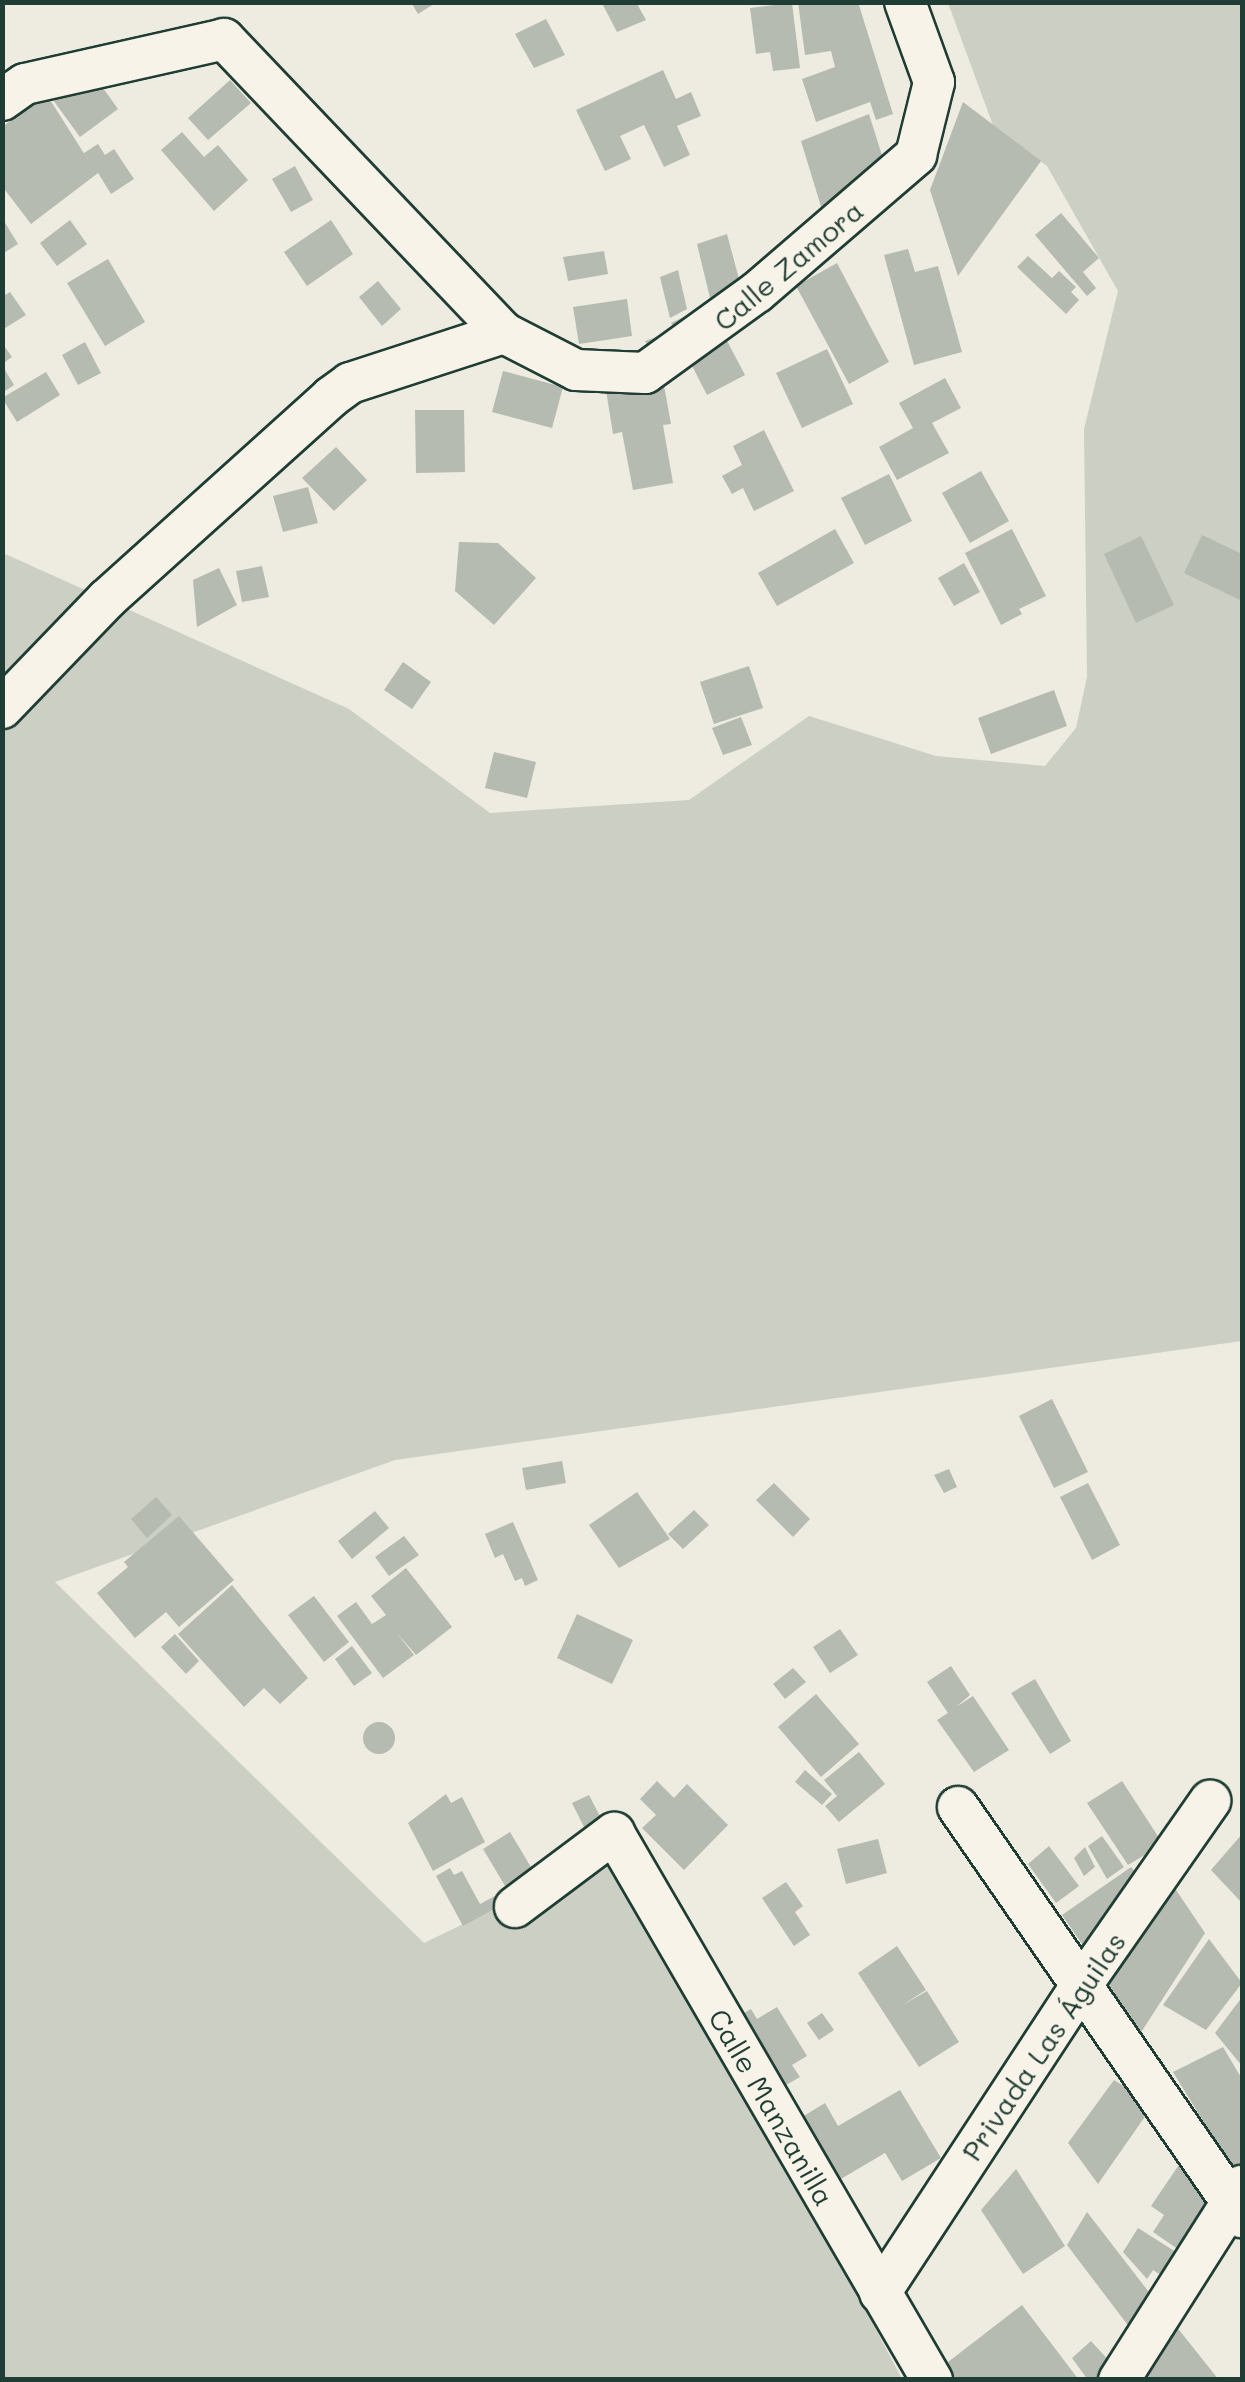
<!DOCTYPE html>
<meta charset="utf-8">
<style>
body{margin:0}
#map{position:relative;width:1245px;height:2382px;overflow:hidden;background:#eeece1;font-family:Mali,sans-serif}
div>[style]{position:absolute}
[style*='--x']{left:calc(var(--x)*1px);top:calc(var(--y)*1px);width:calc(var(--w)*1px);rotate:calc(var(--a)*1deg)}
.green>*{inset:0;background:#cccfc4}
.building>*{inset:0;background:#b5bbb0}
.round{border-radius:50%}
.roads{filter:drop-shadow(2px 0 #1f3d34) drop-shadow(-2px 0 #1f3d34) drop-shadow(0 2px #1f3d34) drop-shadow(0 -2px #1f3d34)}
.minor>*{height:40px;margin:-20px;padding:0 20px;transform-origin:20px;border-radius:20px;background:#f7f3e8}
span{translate:-50% -50%;white-space:nowrap;text-align:center;line-height:1.15;-webkit-text-stroke:10px #f7f3e8;paint-order:stroke}
.street-label{font-size:28px;color:#1f3d34}
.frame{position:absolute;inset:0;border:5px solid #1f3d34;pointer-events:none}
</style>
<div id="map">
<div class="green">
<i style="clip-path:polygon(948px 3px,1242px 3px,1242px 1341px,395px 1460px,55px 1582px,424px 1943px,623px 1847px,902px 2379px,3px 2380px,3px 553px,349px 709px,490px 813px,689px 800px,809px 716px,936px 756px,1045px 766px,1076px 728px,1087px 677px,1084px 429px,1118px 291px,1047px 166px,994px 128px)"></i>
</div>
<div class="building">
<i style="clip-path:polygon(411px 2px,437px 2px,418px 14px)"></i>
<i style="clip-path:polygon(608px 2px,636px 2px,646px 20px,617px 32px,603px 5px)"></i>
<i style="clip-path:polygon(798px 2px,858px 2px,893px 114px,876px 120px,870px 102px,816px 122px,802px 79px,835px 67px,831px 51px,805px 55px)"></i>
<i style="clip-path:polygon(792px 3px,800px 68px,773px 71px,770px 52px,756px 54px,750px 8px)"></i>
<i style="clip-path:polygon(546px 19px,565px 55px,534px 68px,515px 34px)"></i>
<i style="clip-path:polygon(663px 70px,676px 99px,691px 92px,701px 116px,677px 126px,690px 155px,664px 167px,644px 125px,620px 136px,631px 159px,605px 171px,576px 110px)"></i>
<i style="clip-path:polygon(91px 71px,118px 109px,80px 137px,53px 100px)"></i>
<i style="clip-path:polygon(230px 80px,251px 103px,208px 140px,188px 118px)"></i>
<i style="clip-path:polygon(47px 95px,92px 166px,84px 153px,98px 144px,105px 155px,114px 149px,134px 179px,111px 194px,98px 173px,31px 224px,2px 186px,2px 127px)"></i>
<i style="clip-path:polygon(963px 102px,1041px 161px,958px 276px,930px 190px)"></i>
<i style="clip-path:polygon(869px 114px,884px 162px,823px 213px,801px 141px)"></i>
<i style="clip-path:polygon(182px 132px,204px 157px,218px 145px,248px 180px,214px 211px,161px 150px)"></i>
<i style="clip-path:polygon(295px 166px,313px 200px,291px 212px,272px 179px)"></i>
<i style="clip-path:polygon(1061px 213px,1099px 258px,1083px 272px,1096px 288px,1087px 296px,1035px 235px)"></i>
<i style="clip-path:polygon(2px 218px,18px 244px,2px 254px)"></i>
<i style="clip-path:polygon(70px 220px,87px 244px,57px 266px,40px 243px)"></i>
<i style="clip-path:polygon(331px 220px,353px 254px,307px 286px,284px 252px)"></i>
<i style="clip-path:polygon(727px 234px,739px 279px,710px 298px,697px 244px)"></i>
<i style="clip-path:polygon(908px 249px,915px 272px,938px 266px,962px 352px,914px 365px,884px 255px)"></i>
<i style="clip-path:polygon(604px 251px,608px 274px,568px 281px,563px 257px)"></i>
<i style="clip-path:polygon(1028px 256px,1052px 278px,1059px 271px,1076px 287px,1071px 292px,1079px 300px,1066px 314px,1017px 267px)"></i>
<i style="clip-path:polygon(108px 259px,145px 322px,105px 346px,67px 283px)"></i>
<i style="clip-path:polygon(837px 263px,889px 362px,849px 384px,796px 286px)"></i>
<i style="clip-path:polygon(678px 270px,687px 309px,670px 318px,660px 277px)"></i>
<i style="clip-path:polygon(378px 281px,401px 309px,382px 326px,359px 297px)"></i>
<i style="clip-path:polygon(10px 292px,26px 315px,2px 330px,2px 297px)"></i>
<i style="clip-path:polygon(627px 299px,632px 336px,579px 344px,573px 307px)"></i>
<i style="clip-path:polygon(692px 313px,703px 329px,653px 356px,645px 341px,676px 330px,671px 323px)"></i>
<i style="clip-path:polygon(726px 339px,745px 375px,707px 395px,688px 358px)"></i>
<i style="clip-path:polygon(85px 342px,101px 373px,78px 385px,62px 355px)"></i>
<i style="clip-path:polygon(2px 343px,12px 357px,2px 364px)"></i>
<i style="clip-path:polygon(827px 349px,853px 404px,802px 428px,776px 373px)"></i>
<i style="clip-path:polygon(5px 370px,14px 385px,2px 393px,2px 372px)"></i>
<i style="clip-path:polygon(503px 371px,563px 387px,552px 428px,492px 412px)"></i>
<i style="clip-path:polygon(46px 372px,60px 395px,17px 422px,2px 398px)"></i>
<i style="clip-path:polygon(945px 378px,961px 408px,932px 423px,949px 453px,897px 480px,879px 447px,913px 428px,899px 403px)"></i>
<i style="clip-path:polygon(663px 380px,671px 424px,663px 425px,673px 483px,633px 490px,622px 432px,613px 434px,606px 390px)"></i>
<i style="clip-path:polygon(415px 410px,464px 410px,465px 472px,416px 473px)"></i>
<i style="clip-path:polygon(764px 430px,794px 491px,754px 511px,743px 488px,732px 494px,722px 476px,742px 465px,733px 446px)"></i>
<i style="clip-path:polygon(336px 447px,367px 480px,334px 511px,302px 478px)"></i>
<i style="clip-path:polygon(981px 471px,1009px 521px,970px 543px,942px 493px)"></i>
<i style="clip-path:polygon(889px 474px,912px 521px,865px 545px,841px 498px)"></i>
<i style="clip-path:polygon(308px 487px,318px 523px,283px 532px,273px 496px)"></i>
<i style="clip-path:polygon(835px 529px,854px 563px,777px 606px,758px 573px)"></i>
<i style="clip-path:polygon(1012px 529px,1046px 596px,1019px 609px,1022px 614px,1001px 625px,965px 553px)"></i>
<i style="clip-path:polygon(1202px 535px,1242px 554px,1242px 601px,1184px 573px)"></i>
<i style="clip-path:polygon(1141px 536px,1174px 605px,1136px 623px,1104px 554px)"></i>
<i style="clip-path:polygon(459px 542px,498px 543px,536px 578px,494px 625px,455px 591px)"></i>
<i style="clip-path:polygon(964px 563px,980px 592px,954px 606px,938px 578px)"></i>
<i style="clip-path:polygon(262px 566px,269px 597px,242px 602px,236px 571px)"></i>
<i style="clip-path:polygon(219px 568px,237px 605px,197px 627px,193px 580px)"></i>
<i style="clip-path:polygon(403px 662px,431px 682px,412px 709px,384px 690px)"></i>
<i style="clip-path:polygon(749px 666px,763px 708px,714px 724px,700px 682px)"></i>
<i style="clip-path:polygon(1054px 690px,1067px 726px,991px 754px,978px 718px)"></i>
<i style="clip-path:polygon(741px 717px,752px 745px,723px 755px,712px 728px)"></i>
<i style="clip-path:polygon(494px 752px,536px 762px,527px 798px,485px 788px)"></i>
<i style="clip-path:polygon(1052px 1399px,1088px 1472px,1054px 1488px,1019px 1416px)"></i>
<i style="clip-path:polygon(562px 1461px,566px 1483px,526px 1490px,522px 1468px)"></i>
<i style="clip-path:polygon(949px 1469px,957px 1487px,944px 1493px,934px 1475px)"></i>
<i style="clip-path:polygon(774px 1483px,810px 1519px,793px 1537px,756px 1500px)"></i>
<i style="clip-path:polygon(1088px 1483px,1120px 1545px,1092px 1560px,1060px 1497px)"></i>
<i style="clip-path:polygon(637px 1492px,670px 1539px,619px 1568px,589px 1525px)"></i>
<i style="clip-path:polygon(156px 1497px,172px 1515px,147px 1538px,131px 1519px)"></i>
<i style="clip-path:polygon(694px 1510px,709px 1525px,683px 1549px,668px 1534px)"></i>
<i style="clip-path:polygon(375px 1511px,389px 1528px,352px 1559px,338px 1541px)"></i>
<i style="clip-path:polygon(179px 1516px,234px 1580px,179px 1627px,166px 1612px,135px 1638px,97px 1593px,128px 1567px,124px 1562px)"></i>
<i style="clip-path:polygon(513px 1522px,538px 1580px,525px 1586px,522px 1578px,515px 1581px,503px 1554px,495px 1558px,485px 1534px)"></i>
<i style="clip-path:polygon(404px 1536px,419px 1555px,389px 1576px,375px 1557px)"></i>
<i style="clip-path:polygon(406px 1568px,452px 1627px,416px 1655px,397px 1633px,414px 1655px,383px 1678px,337px 1616px,356px 1602px,372px 1624px,386px 1615px,371px 1596px)"></i>
<i style="clip-path:polygon(232px 1585px,308px 1678px,280px 1704px,264px 1688px,244px 1707px,178px 1634px)"></i>
<i style="clip-path:polygon(314px 1596px,349px 1642px,324px 1662px,288px 1615px)"></i>
<i style="clip-path:polygon(577px 1614px,633px 1640px,612px 1684px,557px 1658px)"></i>
<i style="clip-path:polygon(840px 1629px,858px 1655px,830px 1673px,813px 1647px)"></i>
<i style="clip-path:polygon(175px 1634px,199px 1661px,186px 1674px,161px 1647px)"></i>
<i style="clip-path:polygon(352px 1646px,372px 1673px,354px 1686px,335px 1659px)"></i>
<i style="clip-path:polygon(951px 1666px,970px 1695px,956px 1707px,973px 1696px,1009px 1750px,974px 1772px,937px 1720px,948px 1713px,927px 1682px)"></i>
<i style="clip-path:polygon(793px 1668px,806px 1682px,785px 1699px,773px 1684px)"></i>
<i style="clip-path:polygon(1035px 1679px,1071px 1741px,1050px 1754px,1011px 1693px)"></i>
<i style="clip-path:polygon(816px 1694px,859px 1744px,821px 1777px,778px 1727px)"></i>
<i class="round" style="left:363px;top:1722px;width:32px;height:32px"></i>
<i style="clip-path:polygon(859px 1752px,885px 1784px,839px 1822px,825px 1806px,837px 1796px,824px 1780px)"></i>
<i style="clip-path:polygon(805px 1770px,832px 1794px,822px 1805px,795px 1782px)"></i>
<i style="clip-path:polygon(657px 1781px,674px 1798px,687px 1784px,728px 1825px,684px 1870px,642px 1828px,656px 1815px,640px 1799px)"></i>
<i style="clip-path:polygon(1122px 1781px,1163px 1844px,1128px 1865px,1087px 1803px)"></i>
<i style="clip-path:polygon(446px 1794px,451px 1803px,462px 1797px,485px 1842px,433px 1871px,408px 1823px)"></i>
<i style="clip-path:polygon(589px 1795px,606px 1828px,589px 1837px,572px 1803px)"></i>
<i style="clip-path:polygon(510px 1832px,538px 1879px,511px 1896px,483px 1849px)"></i>
<i style="clip-path:polygon(1242px 1834px,1242px 1903px,1211px 1870px)"></i>
<i style="clip-path:polygon(1102px 1836px,1124px 1867px,1107px 1879px,1088px 1846px)"></i>
<i style="clip-path:polygon(878px 1839px,887px 1873px,846px 1884px,837px 1849px)"></i>
<i style="clip-path:polygon(1049px 1846px,1079px 1886px,1056px 1903px,1028px 1864px)"></i>
<i style="clip-path:polygon(1085px 1847px,1095px 1867px,1084px 1876px,1074px 1858px)"></i>
<i style="clip-path:polygon(1131px 1867px,1143px 1881px,1089px 1954px,1062px 1915px)"></i>
<i style="clip-path:polygon(450px 1868px,454px 1875px,462px 1871px,480px 1904px,506px 1890px,511px 1900px,463px 1926px,436px 1876px)"></i>
<i style="clip-path:polygon(786px 1882px,803px 1906px,795px 1912px,810px 1935px,794px 1946px,762px 1898px)"></i>
<i style="clip-path:polygon(1174px 1887px,1205px 1933px,1140px 2034px,1108px 1983px)"></i>
<i style="clip-path:polygon(1209px 1939px,1242px 1983px,1206px 2030px,1163px 2005px)"></i>
<i style="clip-path:polygon(897px 1946px,926px 1990px,901px 2006px,927px 1991px,959px 2042px,919px 2067px,858px 1973px)"></i>
<i style="clip-path:polygon(1242px 1997px,1242px 2066px,1215px 2033px)"></i>
<i style="clip-path:polygon(777px 2007px,807px 2056px,792px 2065px,800px 2077px,779px 2089px,736px 2018px,751px 2009px,757px 2019px)"></i>
<i style="clip-path:polygon(822px 2013px,834px 2030px,819px 2040px,807px 2023px)"></i>
<i style="clip-path:polygon(1223px 2047px,1242px 2079px,1242px 2166px,1236px 2175px,1173px 2072px)"></i>
<i style="clip-path:polygon(1114px 2080px,1153px 2105px,1098px 2184px,1068px 2143px)"></i>
<i style="clip-path:polygon(900px 2090px,941px 2158px,902px 2181px,885px 2153px,834px 2183px,797px 2120px,825px 2103px,838px 2126px)"></i>
<i style="clip-path:polygon(1187px 2153px,1220px 2196px,1182px 2252px,1153px 2232px,1164px 2215px,1151px 2206px)"></i>
<i style="clip-path:polygon(1016px 2169px,1065px 2246px,1023px 2274px,981px 2210px)"></i>
<i style="clip-path:polygon(1087px 2212px,1155px 2300px,1133px 2332px,1067px 2245px)"></i>
<i style="clip-path:polygon(1138px 2228px,1187px 2259px,1173px 2283px,1153px 2270px,1147px 2279px,1123px 2252px)"></i>
<i style="clip-path:polygon(1022px 2305px,1079px 2380px,947px 2380px,939px 2369px)"></i>
<i style="clip-path:polygon(1164px 2311px,1219px 2380px,1151px 2380px,1133px 2357px)"></i>
<i style="clip-path:polygon(1091px 2341px,1112px 2364px,1098px 2380px,1088px 2380px,1072px 2358px)"></i>
</div>
<div class="roads">
<div class="minor">
<i style="--x:2;--y:100;--w:28;--a:-35"></i>
<i style="--x:25;--y:84;--w:204;--a:-12.7"></i>
<i style="--x:224;--y:39;--w:406;--a:46.4"></i>
<i style="--x:504;--y:333;--w:81;--a:27.2"></i>
<i style="--x:576;--y:370;--w:69;--a:2.5"></i>
<i style="--x:645;--y:373;--w:138;--a:-35.9"></i>
<i style="--x:757;--y:292;--w:210;--a:-40.7"></i>
<i style="--x:916;--y:155;--w:75;--a:-76.1"></i>
<i style="--x:934;--y:82;--w:85;--a:-109.9"></i>
<i style="--x:2;--y:708;--w:151;--a:-46.1"></i>
<i style="--x:107;--y:599;--w:302;--a:-42"></i>
<i style="--x:331;--y:397;--w:24;--a:-36"></i>
<i style="--x:350;--y:383;--w:162;--a:-18"></i>
<i style="--x:958;--y:1807;--w:499;--a:55.3"></i>
<i style="--x:515;--y:1907;--w:124;--a:-36.8"></i>
<i style="--x:614;--y:1833;--w:633;--a:59.83"></i>
<i style="--x:880;--y:2293;--w:367;--a:-56.8"></i>
<i style="--x:1081;--y:1986;--w:226;--a:-55.1"></i>
<i style="--x:1119;--y:2380;--w:230;--a:-57.6"></i>
</div>
</div>
<div class="street-label">
<span style="left:788px;top:265px;rotate:-40deg">Calle Zamora</span>
<span style="left:1043px;top:2046px;rotate:-56deg">Privada Las Águilas</span>
<span style="left:772px;top:2107px;rotate:60deg">Calle Manzanilla</span>
</div>
<div class="frame"></div>
</div>
